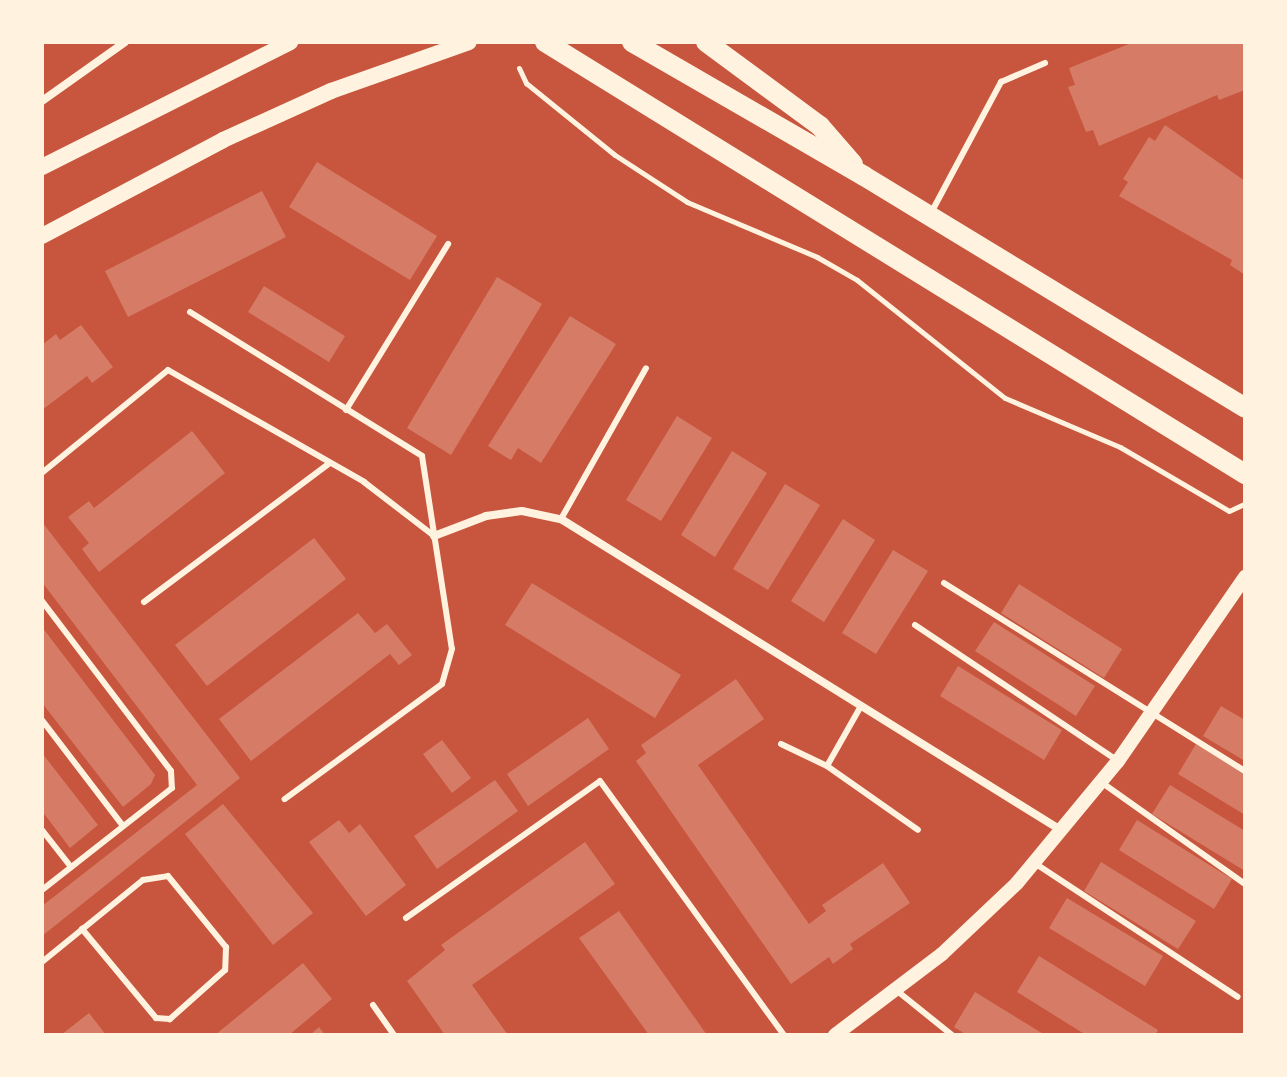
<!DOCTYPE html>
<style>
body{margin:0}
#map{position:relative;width:1287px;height:1077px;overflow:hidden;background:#c8553d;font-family:Mulish,sans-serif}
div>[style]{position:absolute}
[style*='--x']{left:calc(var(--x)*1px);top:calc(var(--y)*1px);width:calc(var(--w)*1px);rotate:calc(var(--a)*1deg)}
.building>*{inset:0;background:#d67c66}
.path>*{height:5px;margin:-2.5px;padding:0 2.5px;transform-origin:2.5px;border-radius:2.5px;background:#fff3e0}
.service>*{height:6px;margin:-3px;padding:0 3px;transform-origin:3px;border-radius:3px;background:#fff3e0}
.minor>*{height:8px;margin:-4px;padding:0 4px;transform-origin:4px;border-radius:4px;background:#fff3e0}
.tertiary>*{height:14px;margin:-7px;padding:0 7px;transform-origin:7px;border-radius:7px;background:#fff3e0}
.secondary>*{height:16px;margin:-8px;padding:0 8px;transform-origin:8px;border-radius:8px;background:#fff3e0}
.primary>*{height:20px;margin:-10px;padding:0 10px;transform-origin:10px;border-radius:10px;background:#fff3e0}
span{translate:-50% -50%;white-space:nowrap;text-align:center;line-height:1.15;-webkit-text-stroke:7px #fff3e0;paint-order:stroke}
.frame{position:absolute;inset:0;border:44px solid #fff3e0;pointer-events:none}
</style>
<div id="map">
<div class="building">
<i style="clip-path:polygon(1134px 42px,1245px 42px,1245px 90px,1219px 100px,1217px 95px,1099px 146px,1093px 130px,1086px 132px,1068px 87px,1075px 85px,1069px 68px)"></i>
<i style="clip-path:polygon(1165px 125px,1245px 181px,1245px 275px,1230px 265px,1232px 260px,1119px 196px,1128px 182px,1123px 179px,1149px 137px,1155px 141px)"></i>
<i style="clip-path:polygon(317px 162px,437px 236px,410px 280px,289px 207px)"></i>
<i style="clip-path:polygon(262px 191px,286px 237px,128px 317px,105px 271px)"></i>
<i style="clip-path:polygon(497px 277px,542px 304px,451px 455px,407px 428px)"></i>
<i style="clip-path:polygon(264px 286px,345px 336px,329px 362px,248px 312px)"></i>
<i style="clip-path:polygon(570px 316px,616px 344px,541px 463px,518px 448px,511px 460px,488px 446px)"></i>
<i style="clip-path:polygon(81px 325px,113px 367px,92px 383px,87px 376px,42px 410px,42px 345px,56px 334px,60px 340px)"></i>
<i style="clip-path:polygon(677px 416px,712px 438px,661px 521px,626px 500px)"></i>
<i style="clip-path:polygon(192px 431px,225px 473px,99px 572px,82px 549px,89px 543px,68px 517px,89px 501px,94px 508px)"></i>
<i style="clip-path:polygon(732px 451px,767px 473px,715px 557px,681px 535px)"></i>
<i style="clip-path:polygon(785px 484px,820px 505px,768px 590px,733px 569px)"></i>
<i style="clip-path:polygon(843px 519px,875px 540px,824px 622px,791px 601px)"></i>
<i style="clip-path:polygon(42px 522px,240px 778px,42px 936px,42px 906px,197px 785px,42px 582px)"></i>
<i style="clip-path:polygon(314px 538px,346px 579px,207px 686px,175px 645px)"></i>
<i style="clip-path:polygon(893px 550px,928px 571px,876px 654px,842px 633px)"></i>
<i style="clip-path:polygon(532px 583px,681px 675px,655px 718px,505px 625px)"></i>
<i style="clip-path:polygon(1019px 584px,1122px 649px,1104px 678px,1001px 613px)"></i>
<i style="clip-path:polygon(358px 613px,375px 633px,387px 624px,412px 655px,399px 665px,390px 654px,251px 761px,219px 719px)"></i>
<i style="clip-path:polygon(994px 622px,1095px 686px,1076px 716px,975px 651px)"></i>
<i style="clip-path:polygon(42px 627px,155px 775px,151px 784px,123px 807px,42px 703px)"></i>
<i style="clip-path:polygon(958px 666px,1062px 730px,1044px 760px,940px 696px)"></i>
<i style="clip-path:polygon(736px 679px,764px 719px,698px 765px,809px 924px,826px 911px,822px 905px,883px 863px,910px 903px,850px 944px,853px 949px,833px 964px,829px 957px,791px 984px,636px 761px,646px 753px,641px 745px)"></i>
<i style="clip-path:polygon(1221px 706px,1245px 720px,1245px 761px,1203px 736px)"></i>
<i style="clip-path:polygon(588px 718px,609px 749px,528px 806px,507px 774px)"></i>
<i style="clip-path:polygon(442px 740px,471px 778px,452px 793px,423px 754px)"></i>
<i style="clip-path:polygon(1196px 744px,1245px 774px,1245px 815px,1178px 774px)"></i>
<i style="clip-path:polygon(42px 753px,98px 825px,70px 848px,42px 811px)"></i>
<i style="clip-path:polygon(495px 780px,518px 811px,437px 869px,414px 836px)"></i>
<i style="clip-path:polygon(1170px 785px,1245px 831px,1245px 871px,1152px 814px)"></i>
<i style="clip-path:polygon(223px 804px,313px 913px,273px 945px,185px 834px)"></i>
<i style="clip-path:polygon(339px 820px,349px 833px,360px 824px,406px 885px,366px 916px,309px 842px)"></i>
<i style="clip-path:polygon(1137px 820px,1232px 879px,1214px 909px,1119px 850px)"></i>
<i style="clip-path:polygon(585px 842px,615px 884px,472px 985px,508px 1035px,445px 1035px,407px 981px,445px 950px,441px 945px)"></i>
<i style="clip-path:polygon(1101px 862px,1196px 921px,1178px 949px,1084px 891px)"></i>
<i style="clip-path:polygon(1067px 898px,1163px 956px,1145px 986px,1049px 928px)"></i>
<i style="clip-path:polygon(619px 911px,707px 1035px,649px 1035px,579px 938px)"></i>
<i style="clip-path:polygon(1039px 956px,1158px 1030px,1155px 1035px,1086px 1035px,1017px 992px)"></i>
<i style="clip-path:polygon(303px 963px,332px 999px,289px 1035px,215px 1035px)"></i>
<i style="clip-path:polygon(975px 992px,1045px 1035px,967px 1035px,954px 1027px)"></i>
<i style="clip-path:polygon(89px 1013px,106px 1035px,61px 1035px)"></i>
<i style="clip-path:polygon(319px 1027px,325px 1035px,310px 1035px)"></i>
</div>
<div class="path">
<i style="--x:519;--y:68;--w:17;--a:65"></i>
<i style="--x:526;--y:83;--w:114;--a:39"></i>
<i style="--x:615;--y:155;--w:86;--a:33.1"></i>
<i style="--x:687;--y:202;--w:141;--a:22.9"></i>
<i style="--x:817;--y:257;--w:46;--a:29.9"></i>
<i style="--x:857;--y:280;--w:189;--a:38.6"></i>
<i style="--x:1005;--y:398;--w:125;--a:23.1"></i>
<i style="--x:1120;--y:447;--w:126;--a:30.4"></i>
<i style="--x:1229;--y:511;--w:17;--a:-25"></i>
</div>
<div class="service">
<i style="--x:931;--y:213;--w:149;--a:-61.9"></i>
<i style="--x:1001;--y:82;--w:48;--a:-23.4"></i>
<i style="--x:190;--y:312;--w:273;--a:31.8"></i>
<i style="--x:422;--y:456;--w:195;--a:81.2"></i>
<i style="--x:452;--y:649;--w:36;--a:106"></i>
<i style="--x:442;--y:684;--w:195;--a:143.8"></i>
<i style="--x:346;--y:410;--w:195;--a:-58.4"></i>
<i style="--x:43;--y:472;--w:161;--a:-39.2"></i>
<i style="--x:168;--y:370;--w:226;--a:29.7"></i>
<i style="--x:364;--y:482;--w:88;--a:37.6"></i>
<i style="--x:561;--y:519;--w:173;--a:-60.6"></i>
<i style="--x:944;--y:583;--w:355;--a:32"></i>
<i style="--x:42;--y:601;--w:213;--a:52.8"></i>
<i style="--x:171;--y:771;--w:17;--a:87"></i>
<i style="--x:172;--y:788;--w:165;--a:141.9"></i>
<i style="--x:144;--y:602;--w:232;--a:-36.8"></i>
<i style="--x:915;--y:625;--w:244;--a:33.8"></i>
<i style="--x:42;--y:720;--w:133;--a:52.6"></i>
<i style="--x:781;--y:744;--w:51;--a:25.6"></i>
<i style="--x:827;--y:766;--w:69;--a:-60.5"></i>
<i style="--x:827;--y:766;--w:111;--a:35.1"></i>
<i style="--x:1101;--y:782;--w:176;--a:35.3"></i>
<i style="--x:42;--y:830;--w:47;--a:51.9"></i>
<i style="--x:1033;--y:862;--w:245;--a:33.4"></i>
<i style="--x:406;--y:918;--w:237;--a:-35.2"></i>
<i style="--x:600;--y:781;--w:314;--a:54.1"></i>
<i style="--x:42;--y:962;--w:130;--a:-39.1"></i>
<i style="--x:143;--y:880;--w:25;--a:-9"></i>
<i style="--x:168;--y:876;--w:92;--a:50.8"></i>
<i style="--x:226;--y:947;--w:23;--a:92"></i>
<i style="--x:225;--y:970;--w:74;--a:138.3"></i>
<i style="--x:170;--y:1019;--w:14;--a:-176"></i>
<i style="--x:156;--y:1018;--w:116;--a:-129.7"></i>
<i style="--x:896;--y:990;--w:72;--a:38.8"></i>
<i style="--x:373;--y:1005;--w:37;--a:55"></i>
</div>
<div class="minor">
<i style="--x:42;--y:101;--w:102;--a:-35.4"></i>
<i style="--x:434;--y:536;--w:56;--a:-21"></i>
<i style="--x:486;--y:516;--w:36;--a:-8"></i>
<i style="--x:522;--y:511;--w:40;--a:12"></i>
<i style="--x:561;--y:519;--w:587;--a:31.9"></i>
</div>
<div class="tertiary">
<i style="--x:835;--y:1035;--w:134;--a:-37.1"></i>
<i style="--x:942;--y:954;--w:103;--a:-43.4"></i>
<i style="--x:1017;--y:883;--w:158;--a:-50.4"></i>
<i style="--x:1118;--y:761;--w:224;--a:-55.4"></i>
</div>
<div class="secondary">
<i style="--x:42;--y:167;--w:278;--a:-26.7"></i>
<i style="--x:42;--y:236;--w:205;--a:-27.9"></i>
<i style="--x:223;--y:140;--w:119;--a:-24.4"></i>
<i style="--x:331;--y:91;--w:146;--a:-19.5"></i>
</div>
<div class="primary">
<i style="--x:545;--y:42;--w:823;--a:31.68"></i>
<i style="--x:632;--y:42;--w:268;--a:30"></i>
<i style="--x:864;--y:176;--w:446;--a:31.3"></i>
<i style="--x:706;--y:42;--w:142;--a:36.4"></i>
<i style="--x:820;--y:126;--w:50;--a:49"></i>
</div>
<div class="frame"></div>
</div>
